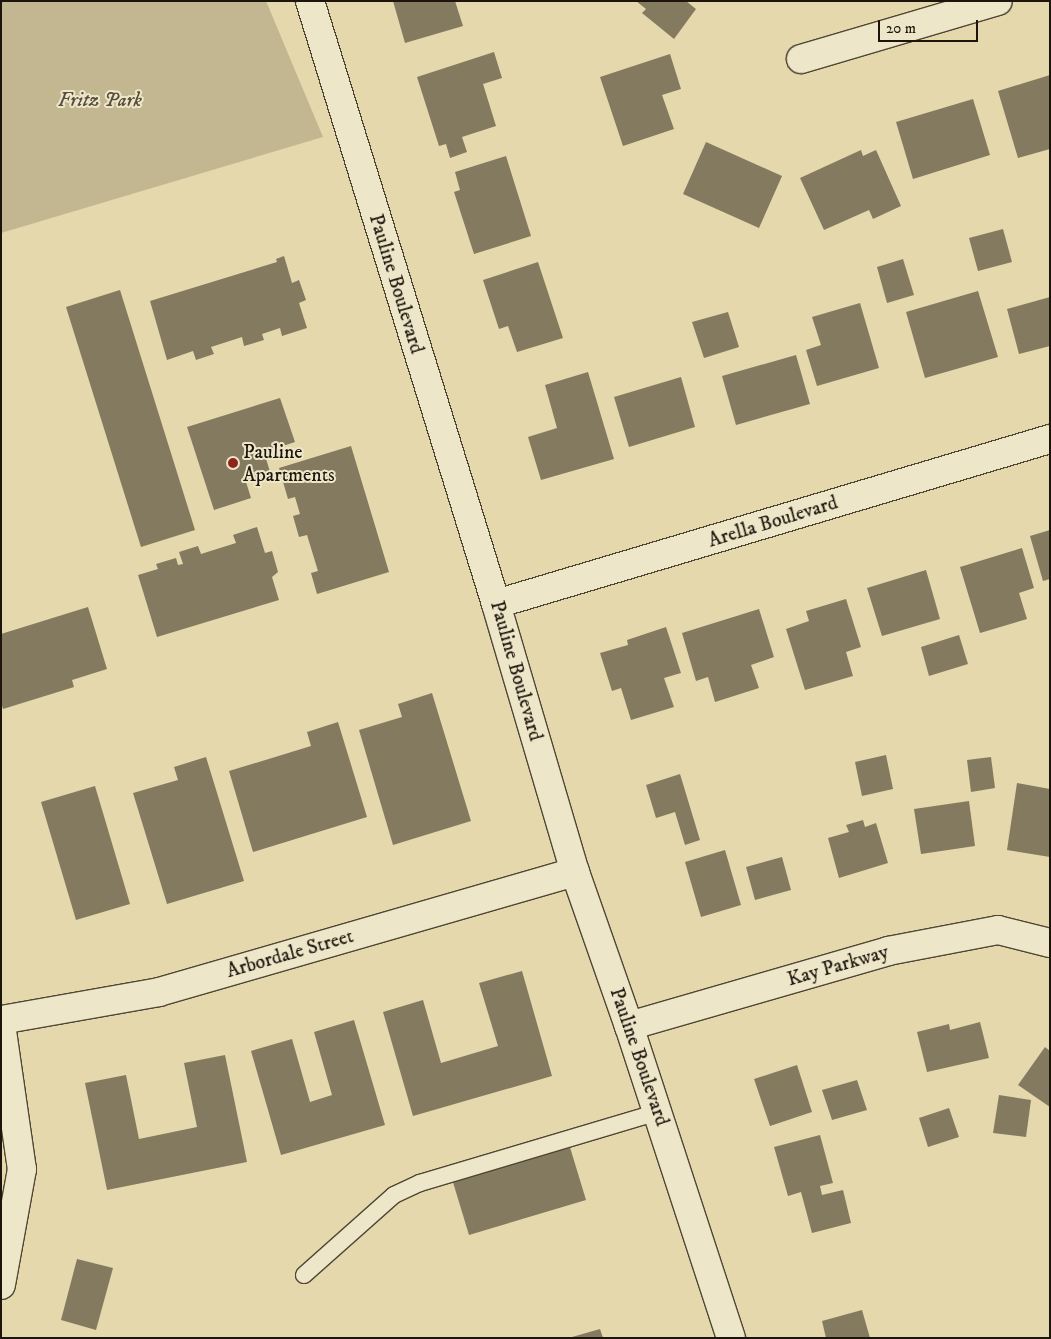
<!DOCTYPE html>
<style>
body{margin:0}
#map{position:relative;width:1051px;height:1339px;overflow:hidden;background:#e4d8ac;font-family:"IM FELL DW Pica",serif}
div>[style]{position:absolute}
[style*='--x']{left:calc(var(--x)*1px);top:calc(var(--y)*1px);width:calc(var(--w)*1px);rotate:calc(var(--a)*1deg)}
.green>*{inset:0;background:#c2b791}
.building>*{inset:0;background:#847a5f}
.roads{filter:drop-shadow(1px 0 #4f4634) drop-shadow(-1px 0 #4f4634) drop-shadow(0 1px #4f4634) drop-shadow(0 -1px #4f4634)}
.lane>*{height:16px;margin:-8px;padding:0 8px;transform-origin:8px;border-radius:8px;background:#ede6c9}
.street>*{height:28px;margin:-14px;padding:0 14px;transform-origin:14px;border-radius:14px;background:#ede6c9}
.secondary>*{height:28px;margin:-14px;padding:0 14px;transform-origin:14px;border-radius:14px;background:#ede6c9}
.dots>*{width:14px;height:14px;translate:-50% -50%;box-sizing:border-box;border:2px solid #ede6c9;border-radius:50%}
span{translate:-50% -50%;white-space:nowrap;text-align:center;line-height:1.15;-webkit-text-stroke:4px #ede6c9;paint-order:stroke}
.park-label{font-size:20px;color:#574e3b;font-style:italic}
.street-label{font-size:20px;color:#1d150c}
.poi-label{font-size:20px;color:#1d150c}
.left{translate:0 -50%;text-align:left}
.frame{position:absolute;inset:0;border:2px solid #1d150c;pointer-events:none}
.scale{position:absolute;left:878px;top:20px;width:100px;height:22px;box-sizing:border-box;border:2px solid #1d150c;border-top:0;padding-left:6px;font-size:15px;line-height:18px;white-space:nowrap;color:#1d150c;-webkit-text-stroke:4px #ede6c9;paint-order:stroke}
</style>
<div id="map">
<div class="green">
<i style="clip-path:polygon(1px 1px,266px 1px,323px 137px,1px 233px)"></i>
</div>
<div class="building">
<i style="clip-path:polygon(393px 1px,455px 1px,463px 26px,405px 43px)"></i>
<i style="clip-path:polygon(636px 1px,686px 1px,696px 9px,674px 39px,642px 13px,646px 9px)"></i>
<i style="clip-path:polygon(494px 52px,502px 78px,483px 84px,496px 126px,462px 137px,467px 152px,450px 158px,446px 144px,439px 146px,417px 77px)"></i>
<i style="clip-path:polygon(670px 54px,681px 89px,662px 95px,674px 129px,623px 146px,600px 77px)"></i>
<i style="clip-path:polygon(1050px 75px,1050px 149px,1018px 158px,998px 91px)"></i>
<i style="clip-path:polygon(973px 99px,990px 155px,913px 179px,896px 122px)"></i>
<i style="clip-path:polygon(706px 142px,782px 176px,759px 228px,683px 194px)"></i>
<i style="clip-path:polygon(861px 150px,863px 156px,876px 150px,901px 206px,873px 219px,869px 210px,824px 230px,800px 178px)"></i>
<i style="clip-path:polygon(506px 156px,531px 236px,474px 254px,454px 192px,460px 190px,455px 172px)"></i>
<i style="clip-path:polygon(1003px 229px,1012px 262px,978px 271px,969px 238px)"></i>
<i style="clip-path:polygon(284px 256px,292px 283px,299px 280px,306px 300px,299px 303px,307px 328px,282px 336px,280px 328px,262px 334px,264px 340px,244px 346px,242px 337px,211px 347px,214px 354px,196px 360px,193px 351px,167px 360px,150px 301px,277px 262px,276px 259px)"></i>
<i style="clip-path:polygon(903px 259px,914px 295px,887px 303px,877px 267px)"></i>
<i style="clip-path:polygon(538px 262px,563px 338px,517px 352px,508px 326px,499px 329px,483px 280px)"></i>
<i style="clip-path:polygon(120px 290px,195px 530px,141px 547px,66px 307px)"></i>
<i style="clip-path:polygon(978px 291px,998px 357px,925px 378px,906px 312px)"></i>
<i style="clip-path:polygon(1050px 297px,1050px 346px,1019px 354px,1007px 309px)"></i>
<i style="clip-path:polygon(860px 303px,879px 368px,817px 386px,806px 350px,821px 345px,812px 317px)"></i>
<i style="clip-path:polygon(728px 312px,739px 347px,704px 358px,692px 322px)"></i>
<i style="clip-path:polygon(796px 355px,810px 404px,736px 425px,722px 376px)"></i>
<i style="clip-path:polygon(588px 372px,614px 459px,541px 480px,528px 437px,557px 428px,545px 385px)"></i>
<i style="clip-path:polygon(681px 377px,695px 427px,629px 447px,614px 397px)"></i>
<i style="clip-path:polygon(280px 398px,295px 442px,264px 452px,271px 475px,246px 482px,251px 498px,214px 510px,187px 427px)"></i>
<i style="clip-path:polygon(351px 446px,389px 572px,317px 594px,311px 573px,318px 571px,307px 535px,299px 537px,293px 516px,300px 514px,295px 497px,288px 499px,279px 468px)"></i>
<i style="clip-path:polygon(257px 527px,265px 553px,272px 551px,278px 572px,272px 577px,279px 600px,157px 637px,138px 575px,158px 569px,156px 564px,176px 558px,178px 565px,183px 564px,179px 552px,198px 546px,201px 554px,236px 543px,233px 535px)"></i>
<i style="clip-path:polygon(1050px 530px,1050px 579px,1043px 581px,1030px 536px)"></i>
<i style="clip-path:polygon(1022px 548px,1034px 588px,1019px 593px,1027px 619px,980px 633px,960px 567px)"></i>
<i style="clip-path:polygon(926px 570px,940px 619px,882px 636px,867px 588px)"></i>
<i style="clip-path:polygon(846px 599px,861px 647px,846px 652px,853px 676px,805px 690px,786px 629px,809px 621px,806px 611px)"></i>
<i style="clip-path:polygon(88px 607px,107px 669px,72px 680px,74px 687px,3px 709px,1px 702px,1px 634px)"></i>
<i style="clip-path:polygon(759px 609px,774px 657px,751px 665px,759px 688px,715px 702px,708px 677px,696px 681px,682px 633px)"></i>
<i style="clip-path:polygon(666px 627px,681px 673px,664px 678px,674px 707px,631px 720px,621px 688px,612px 691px,600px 653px,628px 645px,627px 640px)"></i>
<i style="clip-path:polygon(959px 635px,968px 664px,929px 676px,921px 647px)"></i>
<i style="clip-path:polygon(432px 693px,471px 821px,393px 845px,359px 730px,402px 717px,398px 704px)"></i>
<i style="clip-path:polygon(338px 722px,367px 817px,253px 852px,229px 771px,311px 746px,307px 732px)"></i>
<i style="clip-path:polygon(886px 755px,893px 789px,862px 796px,855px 762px)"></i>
<i style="clip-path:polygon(206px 757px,244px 881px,167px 904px,133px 793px,178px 780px,174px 767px)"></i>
<i style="clip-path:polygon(991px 757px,995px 788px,971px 792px,967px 760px)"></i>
<i style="clip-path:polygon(680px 774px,700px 840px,685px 845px,675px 812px,656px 818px,646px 785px)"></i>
<i style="clip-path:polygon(1017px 783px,1050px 789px,1050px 857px,1007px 850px)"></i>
<i style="clip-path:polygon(95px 786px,130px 904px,76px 920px,41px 802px)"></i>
<i style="clip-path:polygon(969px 801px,975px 846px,921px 854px,914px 809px)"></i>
<i style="clip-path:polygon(863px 820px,865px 827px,876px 823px,888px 863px,839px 878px,828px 838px,849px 832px,846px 825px)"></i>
<i style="clip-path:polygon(725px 850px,741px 905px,701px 917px,685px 862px)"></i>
<i style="clip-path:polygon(782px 857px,791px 890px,755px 900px,746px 867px)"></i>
<i style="clip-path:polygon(522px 971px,552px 1076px,413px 1116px,383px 1012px,423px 1000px,441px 1063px,498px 1046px,479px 983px)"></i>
<i style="clip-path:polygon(354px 1020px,385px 1125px,281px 1155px,251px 1051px,292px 1039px,310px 1102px,332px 1095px,314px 1032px)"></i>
<i style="clip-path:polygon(980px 1022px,989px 1058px,927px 1072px,917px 1032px,949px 1024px,950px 1030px)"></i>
<i style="clip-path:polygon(1045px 1047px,1050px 1051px,1050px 1107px,1018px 1085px)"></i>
<i style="clip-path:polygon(225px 1055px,247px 1162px,107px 1190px,85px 1083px,126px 1075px,139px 1139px,197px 1127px,184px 1063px)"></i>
<i style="clip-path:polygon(797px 1065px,812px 1112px,770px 1126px,754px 1079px)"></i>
<i style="clip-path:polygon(857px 1080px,867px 1110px,832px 1120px,822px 1090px)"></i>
<i style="clip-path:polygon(999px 1095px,1031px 1100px,1026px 1137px,993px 1133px)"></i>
<i style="clip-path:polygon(949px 1108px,959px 1137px,928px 1147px,919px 1118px)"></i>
<i style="clip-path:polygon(820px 1135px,833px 1183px,820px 1186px,822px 1195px,843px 1190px,851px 1223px,812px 1233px,801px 1192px,788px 1196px,774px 1147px)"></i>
<i style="clip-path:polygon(569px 1144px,586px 1200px,469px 1235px,452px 1179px)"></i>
<i style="clip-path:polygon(77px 1259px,113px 1268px,96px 1330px,61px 1320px)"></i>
<i style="clip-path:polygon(862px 1310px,870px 1338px,826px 1338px,822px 1321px)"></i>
<i style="clip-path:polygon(600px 1329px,603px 1338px,572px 1338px,572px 1337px)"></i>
</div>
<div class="roads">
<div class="lane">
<i style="--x:304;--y:1275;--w:120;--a:-41.6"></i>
<i style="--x:394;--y:1195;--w:29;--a:-25"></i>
<i style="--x:420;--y:1183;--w:248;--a:-16.6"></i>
</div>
<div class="street">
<i style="--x:801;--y:59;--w:205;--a:-16.4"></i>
<i style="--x:496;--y:604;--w:578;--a:-16.59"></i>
<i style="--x:1;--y:1020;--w:160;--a:-10"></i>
<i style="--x:159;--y:992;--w:433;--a:-16.1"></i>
<i style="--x:1;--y:1024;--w:147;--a:81.8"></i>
<i style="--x:22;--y:1169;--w:118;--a:100.3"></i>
<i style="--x:629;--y:1026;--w:270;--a:-16.1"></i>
<i style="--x:888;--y:951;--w:112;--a:-10.8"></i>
<i style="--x:998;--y:930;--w:54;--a:14"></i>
</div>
<div class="secondary">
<i style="--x:310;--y:1;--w:631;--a:72.86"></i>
<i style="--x:496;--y:604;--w:279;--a:73.6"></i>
<i style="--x:575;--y:872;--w:163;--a:70.7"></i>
<i style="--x:629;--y:1026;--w:328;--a:71.9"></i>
</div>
</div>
<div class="dots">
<i style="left:233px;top:463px;background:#8f2418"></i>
</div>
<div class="park-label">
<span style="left:100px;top:100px">Fritz Park</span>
</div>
<div class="street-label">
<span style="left:396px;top:284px;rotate:73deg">Pauline Boulevard</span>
<span style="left:773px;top:522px;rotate:-17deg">Arella Boulevard</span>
<span style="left:516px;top:671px;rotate:74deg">Pauline Boulevard</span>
<span style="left:290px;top:954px;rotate:-16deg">Arbordale Street</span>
<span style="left:838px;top:966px;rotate:-16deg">Kay Parkway</span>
<span style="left:639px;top:1057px;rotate:71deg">Pauline Boulevard</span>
</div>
<div class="poi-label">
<span class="left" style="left:243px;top:464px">Pauline<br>Apartments</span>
</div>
<div class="frame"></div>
<div class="scale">20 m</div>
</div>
